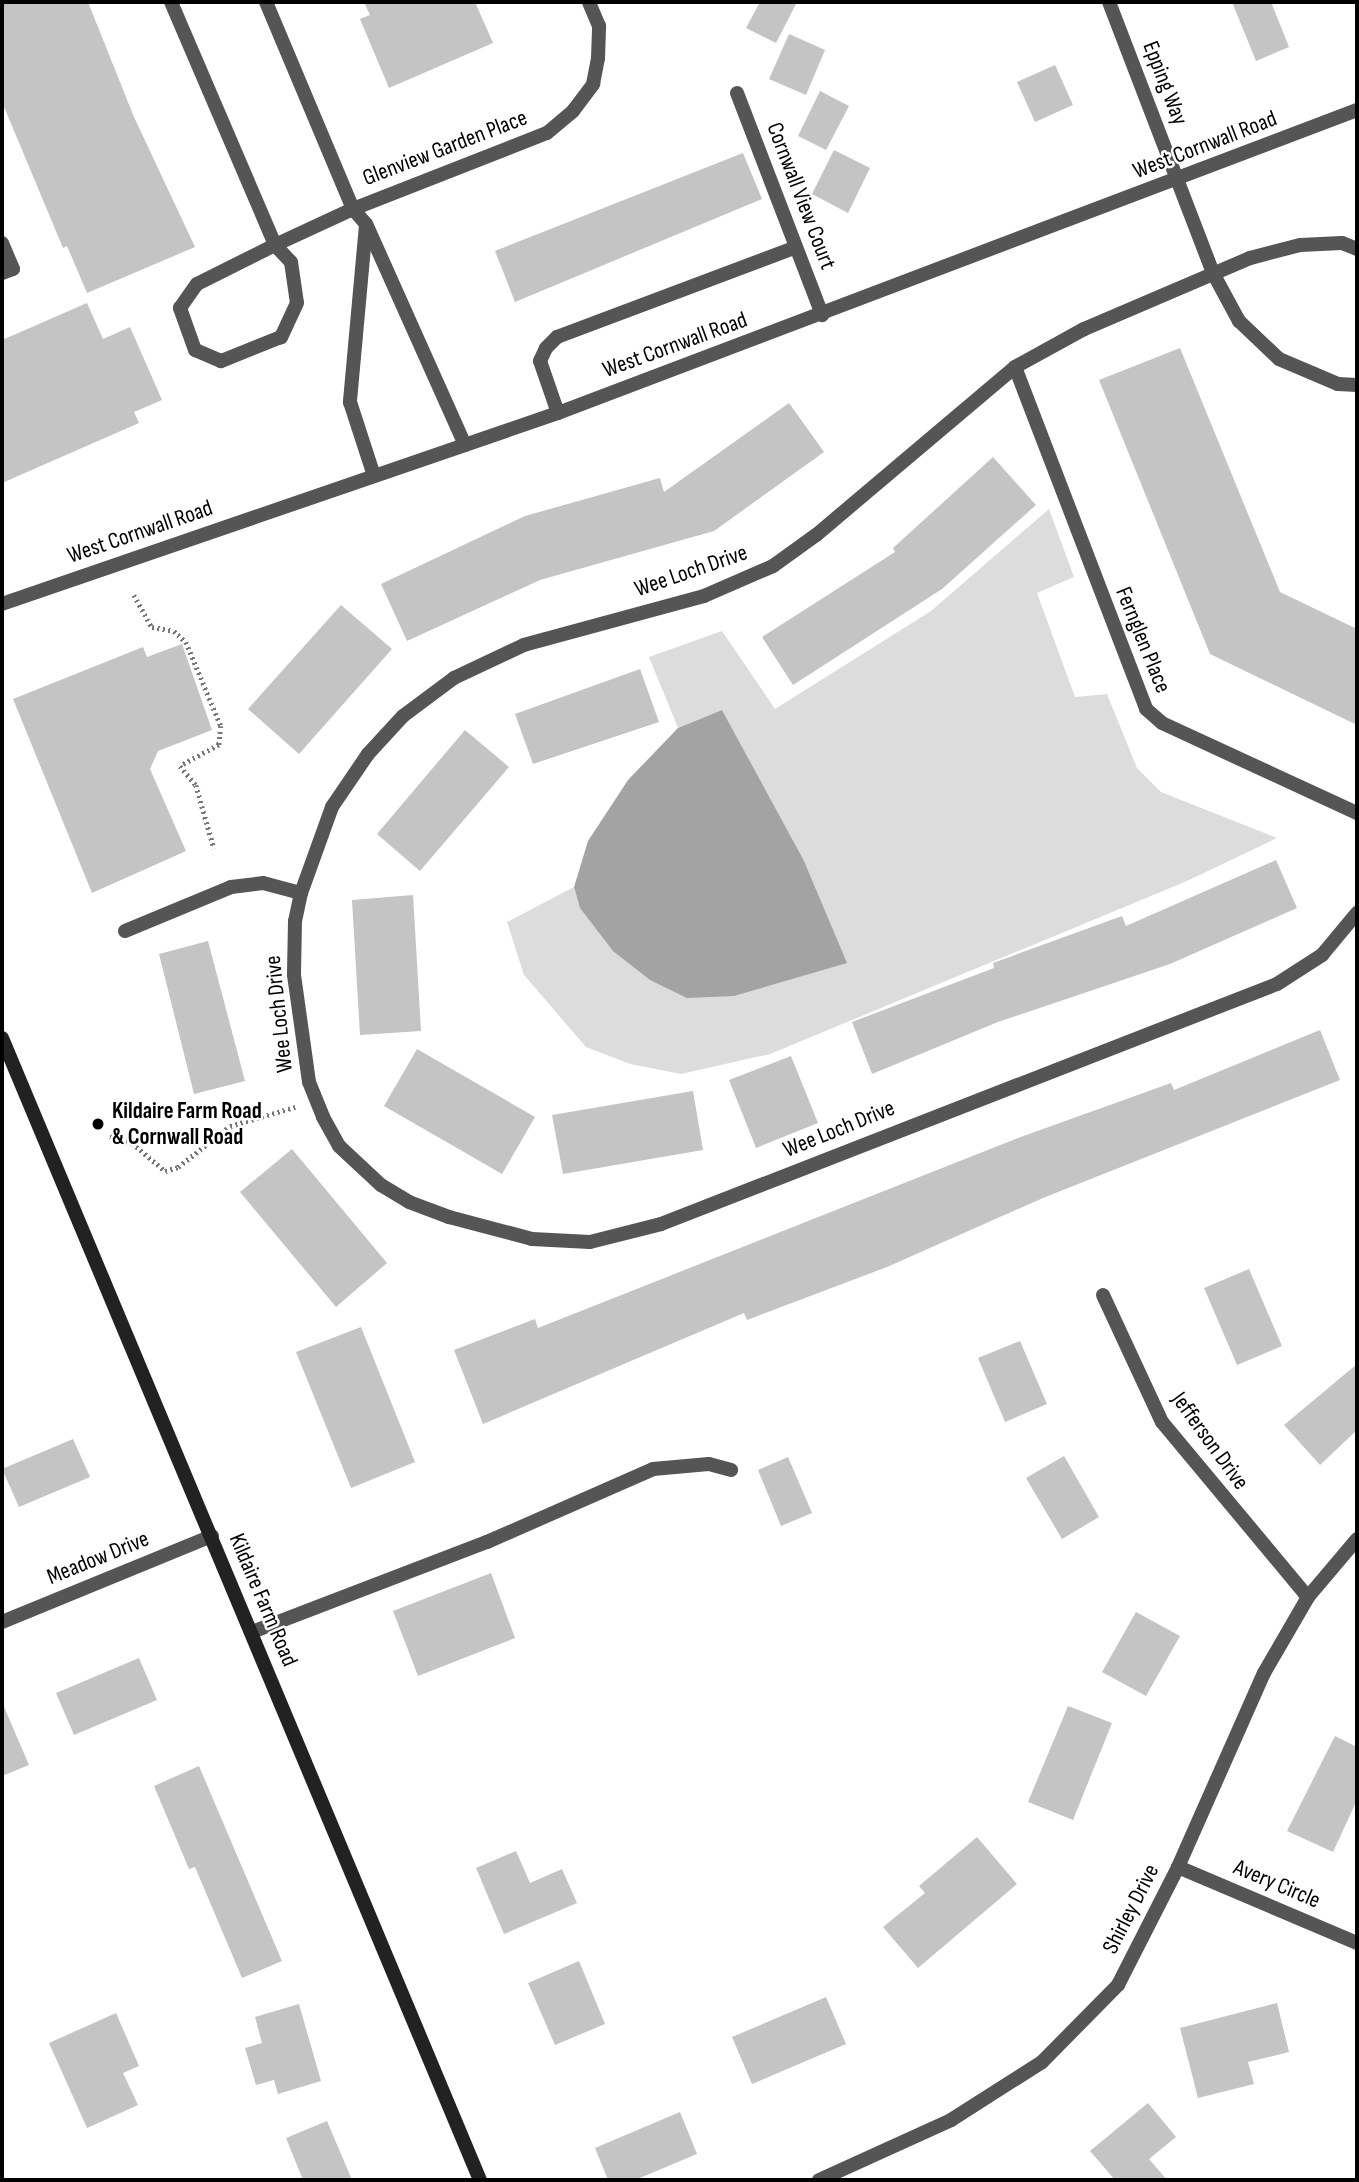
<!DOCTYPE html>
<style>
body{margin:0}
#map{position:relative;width:1359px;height:2182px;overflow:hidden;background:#fff;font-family:"Sofia Sans Condensed",sans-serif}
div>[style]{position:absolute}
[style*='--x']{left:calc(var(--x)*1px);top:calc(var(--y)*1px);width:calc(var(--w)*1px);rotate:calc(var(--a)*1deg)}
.green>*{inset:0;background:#dcdcdc}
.water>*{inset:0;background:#a3a3a3}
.building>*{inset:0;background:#c4c4c4}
.path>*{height:4.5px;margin-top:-2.25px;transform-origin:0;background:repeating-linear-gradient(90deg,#777 0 2px,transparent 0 5.5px)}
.service>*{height:14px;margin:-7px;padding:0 7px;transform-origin:7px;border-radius:7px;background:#555}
.minor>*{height:14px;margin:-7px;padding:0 7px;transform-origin:7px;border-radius:7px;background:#555}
.secondary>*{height:14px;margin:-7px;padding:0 7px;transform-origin:7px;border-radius:7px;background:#222}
.dots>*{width:19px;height:19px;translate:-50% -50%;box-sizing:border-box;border:4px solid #fff;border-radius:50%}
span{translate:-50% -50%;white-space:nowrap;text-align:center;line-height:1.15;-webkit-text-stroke:5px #fff;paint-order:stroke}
.street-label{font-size:23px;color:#000}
.poi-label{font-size:23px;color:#000;font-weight:700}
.left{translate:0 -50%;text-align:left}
.frame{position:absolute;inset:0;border:4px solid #000;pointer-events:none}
</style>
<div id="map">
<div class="green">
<i style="clip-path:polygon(1049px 509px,1074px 577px,1037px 593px,1075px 697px,1107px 694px,1137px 768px,1161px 792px,1277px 838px,1187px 881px,770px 1054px,681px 1074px,630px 1064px,586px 1047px,524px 975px,507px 922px,574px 887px,580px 908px,816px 889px,722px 710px,678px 728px,649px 657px,722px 631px,775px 709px,931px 611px)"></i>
</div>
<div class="water">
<i style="clip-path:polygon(722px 710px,804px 861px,847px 963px,734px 996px,687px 998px,650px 980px,613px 951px,580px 908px,574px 887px,588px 841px,628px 780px,678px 728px)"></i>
</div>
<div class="building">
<i style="clip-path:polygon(2px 2px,88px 2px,134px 117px,195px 247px,87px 293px,67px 246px,63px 248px,2px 102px)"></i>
<i style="clip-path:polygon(364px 2px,475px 2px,493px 43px,389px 88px,360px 19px,370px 15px)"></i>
<i style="clip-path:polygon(760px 2px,797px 2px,776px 43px,746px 28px)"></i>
<i style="clip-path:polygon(1232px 2px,1271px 2px,1289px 47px,1256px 61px)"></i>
<i style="clip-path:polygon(789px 34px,825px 50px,806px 95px,769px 79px)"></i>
<i style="clip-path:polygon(1055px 65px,1073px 105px,1035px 122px,1017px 82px)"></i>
<i style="clip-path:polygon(820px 91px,849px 106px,826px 150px,798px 136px)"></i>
<i style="clip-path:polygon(834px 150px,870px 168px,848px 213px,812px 194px)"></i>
<i style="clip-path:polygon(743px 153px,762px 199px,515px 302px,495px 251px)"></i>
<i style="clip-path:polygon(87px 303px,103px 339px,130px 327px,162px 400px,134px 412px,139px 423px,2px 483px,2px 340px)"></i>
<i style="clip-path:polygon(1180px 348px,1280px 592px,1357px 629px,1357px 725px,1210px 654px,1099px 380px)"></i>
<i style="clip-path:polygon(789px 403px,824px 452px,714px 531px,540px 580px,407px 641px,381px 584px,525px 516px,660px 478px,664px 492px)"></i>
<i style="clip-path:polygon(993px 457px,1036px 505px,942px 589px,793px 685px,762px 637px,895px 552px,893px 548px)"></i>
<i style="clip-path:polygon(341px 605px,392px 649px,299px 754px,248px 709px)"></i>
<i style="clip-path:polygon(182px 644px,212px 730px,158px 751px,150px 769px,186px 851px,92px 893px,13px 699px,143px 647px,147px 657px)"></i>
<i style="clip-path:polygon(640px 669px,659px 722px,533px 764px,515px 714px)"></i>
<i style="clip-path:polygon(465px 730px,509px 767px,420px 871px,377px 834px)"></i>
<i style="clip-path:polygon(1276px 860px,1297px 908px,1170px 964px,998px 1022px,872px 1074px,852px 1022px,994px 968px,993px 963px,1122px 916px,1126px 926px)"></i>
<i style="clip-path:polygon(413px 895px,421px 1031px,360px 1035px,352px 900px)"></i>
<i style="clip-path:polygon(208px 941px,245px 1081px,194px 1094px,159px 954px)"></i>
<i style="clip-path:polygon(1320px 1030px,1340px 1080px,1043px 1198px,887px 1267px,747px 1320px,744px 1313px,483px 1424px,454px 1350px,535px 1319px,538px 1328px,1018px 1138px,1171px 1083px,1174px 1090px)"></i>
<i style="clip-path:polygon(417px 1049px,535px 1117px,502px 1174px,384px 1106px)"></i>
<i style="clip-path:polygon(791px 1056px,818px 1123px,756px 1148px,729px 1080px)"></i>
<i style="clip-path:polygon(693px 1091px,703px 1150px,563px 1174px,552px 1115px)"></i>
<i style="clip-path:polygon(292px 1149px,387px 1263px,336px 1307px,240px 1192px)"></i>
<i style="clip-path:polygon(1249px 1269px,1282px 1346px,1237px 1365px,1204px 1288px)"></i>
<i style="clip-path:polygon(361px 1327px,415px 1462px,351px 1488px,296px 1352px)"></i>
<i style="clip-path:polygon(1020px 1341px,1047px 1404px,1005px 1422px,978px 1358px)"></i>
<i style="clip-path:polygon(1357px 1364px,1357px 1430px,1320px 1465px,1284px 1425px)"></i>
<i style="clip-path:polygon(73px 1439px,90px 1477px,19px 1507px,2px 1469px)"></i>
<i style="clip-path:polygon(1064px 1456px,1099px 1517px,1062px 1539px,1026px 1478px)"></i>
<i style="clip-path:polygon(788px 1457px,812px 1513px,781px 1526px,758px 1470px)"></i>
<i style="clip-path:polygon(491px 1573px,515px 1638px,418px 1676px,393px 1611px)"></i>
<i style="clip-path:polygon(1136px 1612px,1180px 1636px,1146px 1696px,1102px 1672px)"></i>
<i style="clip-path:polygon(139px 1658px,157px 1700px,74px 1735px,56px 1693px)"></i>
<i style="clip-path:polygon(2px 1702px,29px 1765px,2px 1776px)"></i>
<i style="clip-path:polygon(1068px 1706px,1112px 1723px,1073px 1820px,1028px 1802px)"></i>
<i style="clip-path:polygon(1335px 1736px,1357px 1747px,1357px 1800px,1333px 1852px,1287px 1831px)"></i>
<i style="clip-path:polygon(199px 1766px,282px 1961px,242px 1978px,195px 1867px,189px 1869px,154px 1786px)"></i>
<i style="clip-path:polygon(977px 1837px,1017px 1884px,918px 1968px,883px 1927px,925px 1893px,919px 1886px)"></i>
<i style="clip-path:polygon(516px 1851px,530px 1883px,562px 1869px,577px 1903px,504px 1934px,476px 1868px)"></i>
<i style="clip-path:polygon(579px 1961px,605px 2024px,555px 2045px,528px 1983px)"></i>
<i style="clip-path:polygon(826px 1997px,846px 2044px,752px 2084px,732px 2037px)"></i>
<i style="clip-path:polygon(1277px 2003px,1289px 2052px,1248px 2062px,1254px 2084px,1198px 2098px,1180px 2028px)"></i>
<i style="clip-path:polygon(299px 2004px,321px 2081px,278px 2094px,274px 2080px,256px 2085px,245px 2048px,262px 2043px,255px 2017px)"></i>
<i style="clip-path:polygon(116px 2013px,139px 2066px,123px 2073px,138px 2105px,87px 2128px,49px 2043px)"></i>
<i style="clip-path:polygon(1148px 2103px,1176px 2137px,1149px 2159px,1167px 2180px,1115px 2180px,1090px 2151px)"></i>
<i style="clip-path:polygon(680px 2112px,697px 2154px,635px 2180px,608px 2180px,595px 2148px)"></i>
<i style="clip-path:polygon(327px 2121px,352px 2180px,303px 2180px,286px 2138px)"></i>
</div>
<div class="path">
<i style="--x:134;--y:595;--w:37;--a:61"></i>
<i style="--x:152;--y:627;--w:22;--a:10"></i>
<i style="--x:174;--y:631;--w:16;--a:43"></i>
<i style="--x:186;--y:642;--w:91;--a:67.4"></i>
<i style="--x:221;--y:726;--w:19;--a:96"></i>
<i style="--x:219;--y:745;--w:44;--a:151.7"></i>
<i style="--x:180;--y:766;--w:25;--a:50"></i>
<i style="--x:196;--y:785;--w:66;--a:74.1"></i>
<i style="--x:110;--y:1136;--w:23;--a:18"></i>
<i style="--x:132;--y:1143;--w:43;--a:40.3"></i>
<i style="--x:165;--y:1171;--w:14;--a:-17"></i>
<i style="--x:178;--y:1167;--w:66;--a:-38.3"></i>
<i style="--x:230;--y:1126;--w:68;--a:-16.3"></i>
</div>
<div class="service">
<i style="--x:171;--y:2;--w:264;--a:66.8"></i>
<i style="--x:275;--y:245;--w:23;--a:47"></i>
<i style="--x:291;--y:262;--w:41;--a:81.7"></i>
<i style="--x:297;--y:303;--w:38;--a:115"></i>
<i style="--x:281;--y:337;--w:65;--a:158.2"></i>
<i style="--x:221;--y:361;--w:28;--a:-157"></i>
<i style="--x:195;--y:350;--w:45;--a:-109.7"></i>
<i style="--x:180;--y:308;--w:29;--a:-55"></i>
<i style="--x:197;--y:284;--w:87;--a:-26.6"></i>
<i style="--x:275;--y:245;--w:86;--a:-24.8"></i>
<i style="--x:353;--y:209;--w:225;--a:-112.8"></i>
<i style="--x:366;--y:225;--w:178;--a:95.2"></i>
<i style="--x:350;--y:402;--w:78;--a:72"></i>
<i style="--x:2;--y:243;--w:28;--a:67"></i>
<i style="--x:13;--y:269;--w:12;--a:160"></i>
<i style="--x:465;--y:445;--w:242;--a:-114.1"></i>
<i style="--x:366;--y:224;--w:20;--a:-131"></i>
<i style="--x:353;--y:209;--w:208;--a:-21.4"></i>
<i style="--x:547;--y:133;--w:34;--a:-40"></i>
<i style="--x:573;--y:111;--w:34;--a:-53"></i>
<i style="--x:593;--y:84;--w:26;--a:-79"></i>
<i style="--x:598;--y:58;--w:32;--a:-88"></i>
<i style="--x:599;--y:26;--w:26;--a:-113"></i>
<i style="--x:125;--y:931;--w:115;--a:-22.5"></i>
<i style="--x:231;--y:887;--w:32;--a:-7"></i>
<i style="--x:263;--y:883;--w:39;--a:15"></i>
<i style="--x:252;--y:1632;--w:252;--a:-21"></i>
<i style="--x:487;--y:1542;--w:181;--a:-23.7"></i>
<i style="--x:653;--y:1469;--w:56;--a:-5.1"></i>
<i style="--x:709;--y:1464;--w:23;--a:15"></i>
</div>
<div class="minor">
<i style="--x:1109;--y:2;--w:290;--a:69"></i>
<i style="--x:1213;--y:273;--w:55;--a:61.6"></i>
<i style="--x:1239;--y:321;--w:55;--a:43.5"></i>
<i style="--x:1279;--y:359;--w:64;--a:23"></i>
<i style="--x:1338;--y:384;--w:19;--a:3"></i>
<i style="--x:737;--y:93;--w:238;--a:69"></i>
<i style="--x:1357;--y:249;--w:16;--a:-158"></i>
<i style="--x:1342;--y:243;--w:42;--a:177.3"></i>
<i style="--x:1300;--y:245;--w:52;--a:165.4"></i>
<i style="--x:1250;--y:258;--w:181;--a:156.8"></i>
<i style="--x:1084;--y:329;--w:79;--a:151.2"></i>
<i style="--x:1015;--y:367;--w:260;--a:139.8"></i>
<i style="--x:816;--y:535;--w:53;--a:144.2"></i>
<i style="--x:773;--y:566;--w:75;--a:156.5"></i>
<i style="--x:704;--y:596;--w:187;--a:164.8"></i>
<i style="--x:524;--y:645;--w:77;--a:154.8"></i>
<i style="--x:454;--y:678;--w:64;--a:143.3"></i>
<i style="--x:403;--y:716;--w:52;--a:132.6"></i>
<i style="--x:368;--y:754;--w:64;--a:124.2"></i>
<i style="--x:332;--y:807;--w:91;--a:109.8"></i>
<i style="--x:301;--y:893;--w:29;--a:102"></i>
<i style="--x:295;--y:921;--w:54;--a:91.1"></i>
<i style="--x:294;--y:975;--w:108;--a:82"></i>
<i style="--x:309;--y:1082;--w:38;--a:68"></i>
<i style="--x:323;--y:1117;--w:33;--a:61"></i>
<i style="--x:339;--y:1146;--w:57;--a:42.9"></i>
<i style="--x:381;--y:1185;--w:33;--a:31"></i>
<i style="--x:409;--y:1202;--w:43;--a:20.6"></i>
<i style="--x:449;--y:1217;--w:86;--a:14.8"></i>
<i style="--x:532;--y:1239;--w:58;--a:3"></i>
<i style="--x:590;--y:1242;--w:73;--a:-14.2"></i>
<i style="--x:661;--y:1224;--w:661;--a:-21.29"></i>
<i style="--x:1277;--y:984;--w:54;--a:-32.8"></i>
<i style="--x:1322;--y:955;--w:55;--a:-50.2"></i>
<i style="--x:1015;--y:367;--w:366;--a:69"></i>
<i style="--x:1146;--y:709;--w:21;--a:41"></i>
<i style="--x:1162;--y:723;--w:215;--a:24.8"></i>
<i style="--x:558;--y:413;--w:55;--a:-109.1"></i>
<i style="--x:540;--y:361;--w:14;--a:-65"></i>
<i style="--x:546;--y:348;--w:16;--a:-45"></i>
<i style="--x:557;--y:337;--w:255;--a:-20.6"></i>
<i style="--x:2;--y:604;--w:588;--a:-18.96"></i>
<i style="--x:558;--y:413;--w:855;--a:-20.77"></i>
<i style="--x:1103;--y:1295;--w:140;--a:65.1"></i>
<i style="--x:1162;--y:1422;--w:228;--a:50.2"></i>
<i style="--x:2;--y:1622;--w:227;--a:-22.3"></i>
<i style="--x:1178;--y:1867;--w:194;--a:23"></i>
<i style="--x:819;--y:2180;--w:145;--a:-24.4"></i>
<i style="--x:951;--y:2120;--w:108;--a:-32.5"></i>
<i style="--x:1042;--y:2062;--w:108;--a:-45.4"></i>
<i style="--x:1118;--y:1985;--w:132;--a:-63"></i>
<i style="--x:1178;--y:1867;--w:212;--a:-66.1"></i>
<i style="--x:1264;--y:1673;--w:88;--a:-59.9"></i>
<i style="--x:1308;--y:1597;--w:76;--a:-49.8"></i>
</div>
<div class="secondary">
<i style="--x:2;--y:1038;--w:1238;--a:67.29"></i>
</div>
<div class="dots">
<i style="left:98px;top:1124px;background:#000"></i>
</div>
<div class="street-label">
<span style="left:1165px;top:83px;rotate:69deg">Epping Way</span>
<span style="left:1205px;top:145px;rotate:-21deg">West Cornwall Road</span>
<span style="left:445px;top:148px;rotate:-21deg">Glenview Garden Place</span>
<span style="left:801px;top:196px;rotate:69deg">Cornwall View Court</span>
<span style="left:675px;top:345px;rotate:-20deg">West Cornwall Road</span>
<span style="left:140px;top:532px;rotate:-19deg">West Cornwall Road</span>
<span style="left:691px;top:571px;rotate:-19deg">Wee Loch Drive</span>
<span style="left:1143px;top:640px;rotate:68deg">Fernglen Place</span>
<span style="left:279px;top:1014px;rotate:-96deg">Wee Loch Drive</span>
<span style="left:839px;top:1129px;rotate:-22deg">Wee Loch Drive</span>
<span style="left:1210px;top:1441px;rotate:54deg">Jefferson Drive</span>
<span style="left:98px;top:1558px;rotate:-22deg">Meadow Drive</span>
<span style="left:263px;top:1600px;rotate:67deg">Kildaire Farm Road</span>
<span style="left:1277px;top:1884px;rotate:23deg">Avery Circle</span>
<span style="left:1131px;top:1909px;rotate:-63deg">Shirley Drive</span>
</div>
<div class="poi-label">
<span class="left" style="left:112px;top:1124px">Kildaire Farm Road<br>&amp; Cornwall Road</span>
</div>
<div class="frame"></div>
</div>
